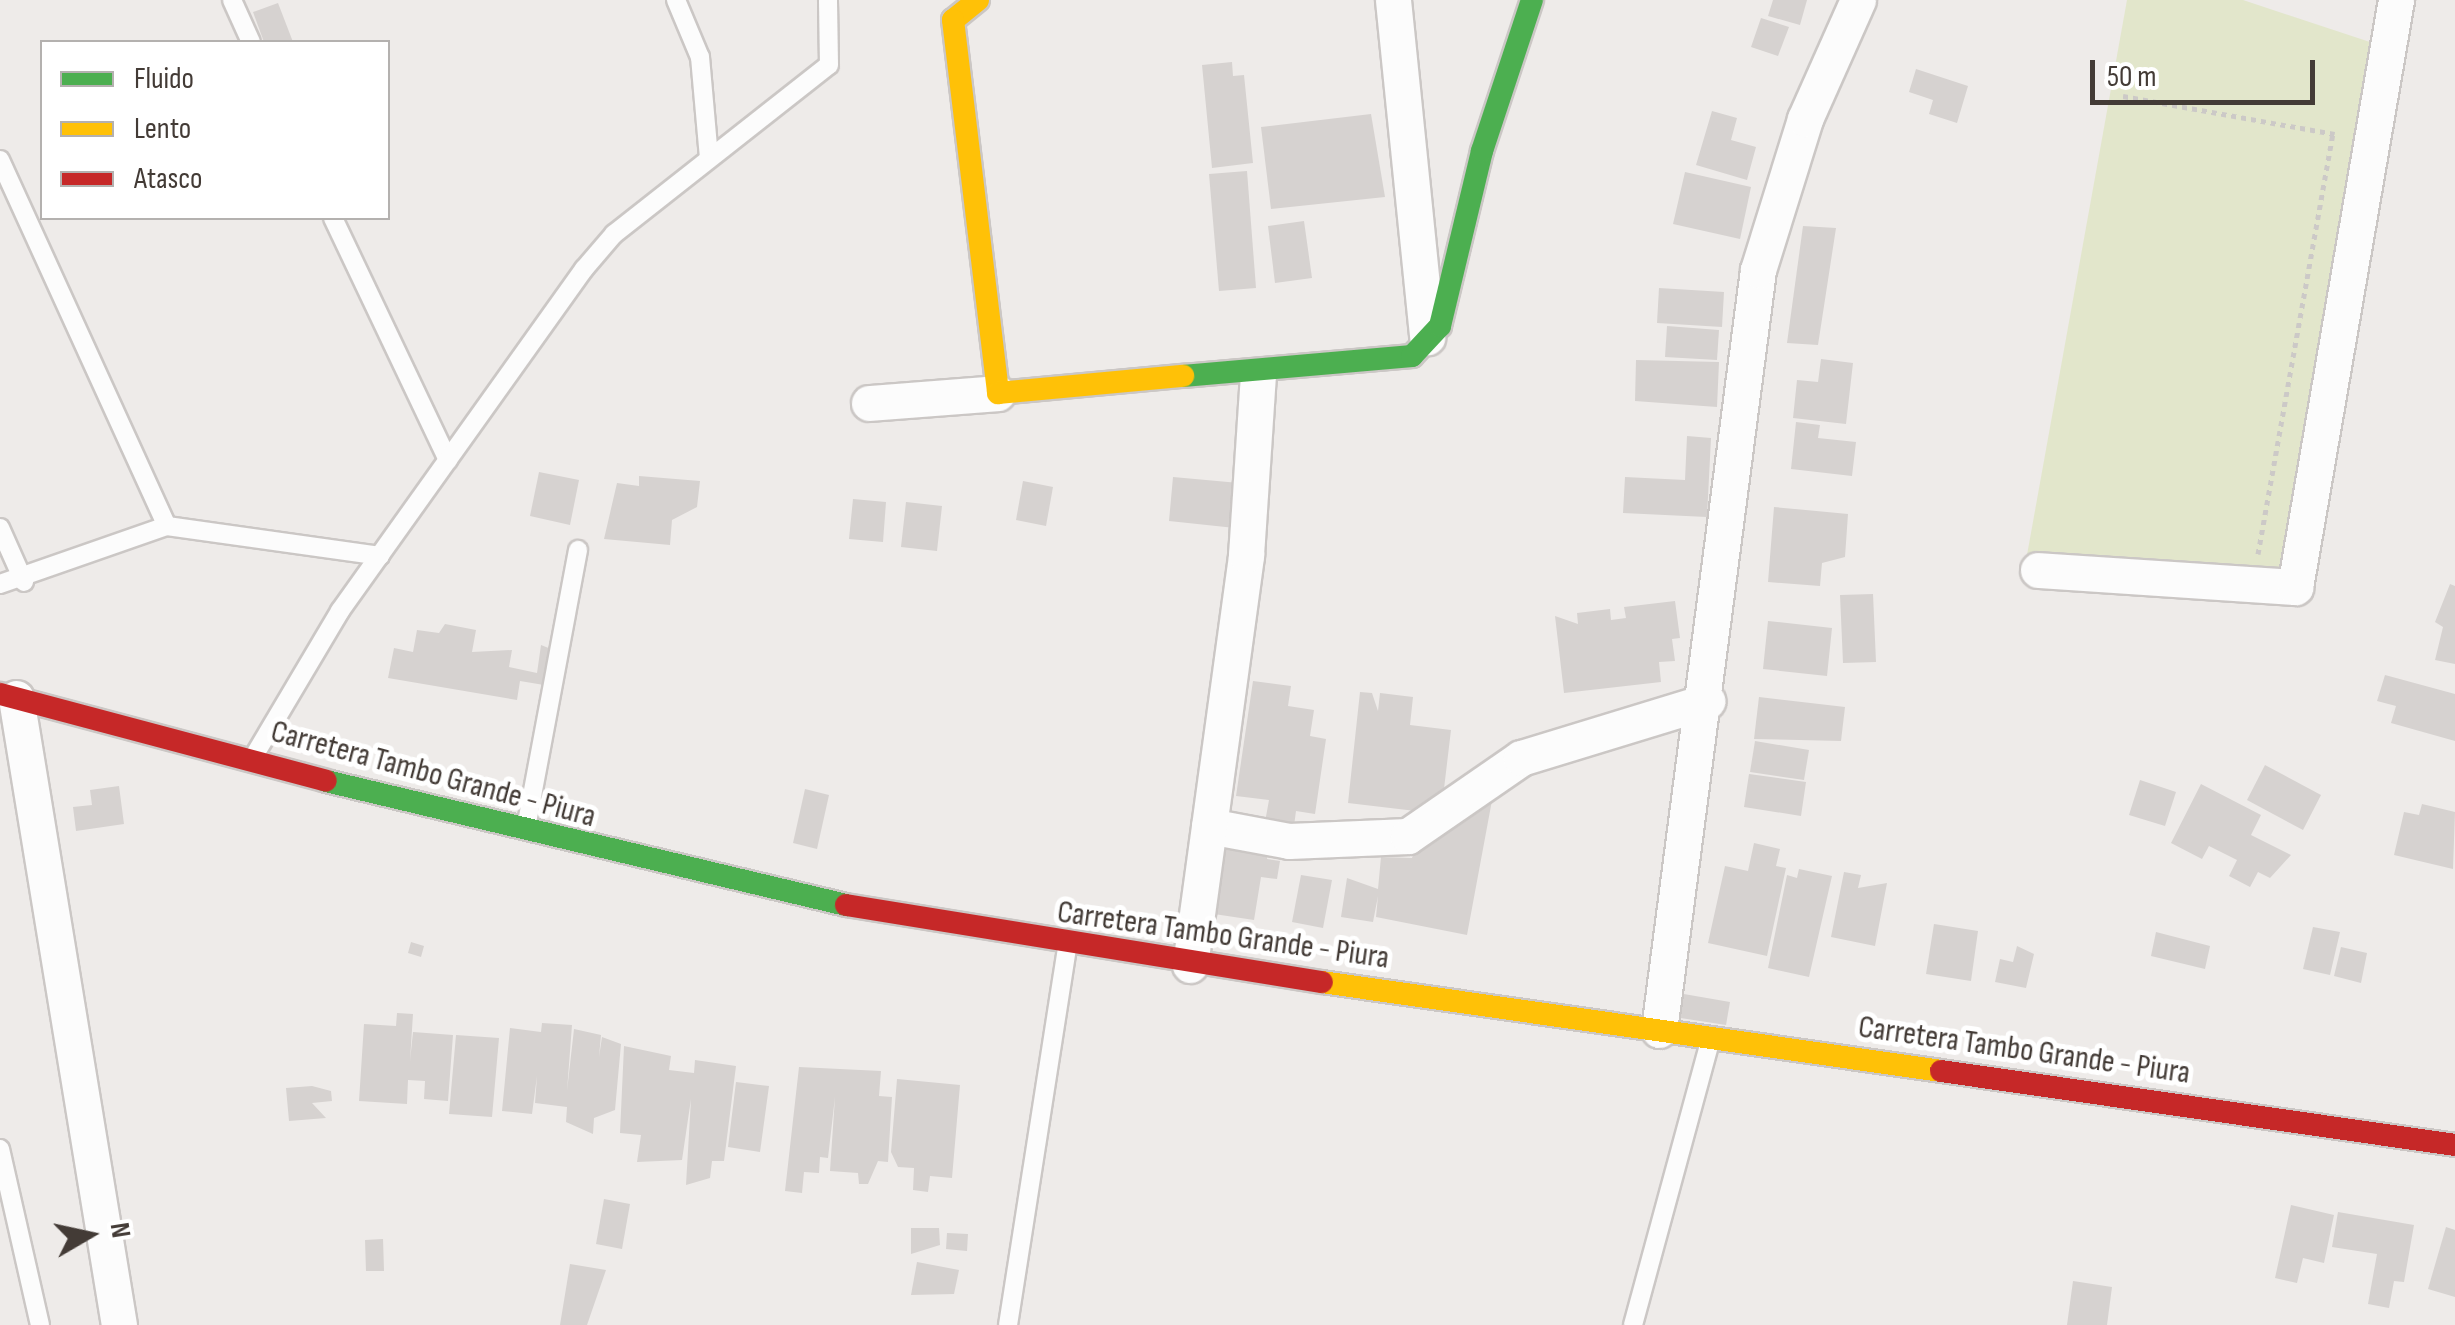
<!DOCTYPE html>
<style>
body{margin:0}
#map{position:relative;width:2455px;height:1325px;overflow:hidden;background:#eeebe9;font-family:"Sofia Sans Condensed",sans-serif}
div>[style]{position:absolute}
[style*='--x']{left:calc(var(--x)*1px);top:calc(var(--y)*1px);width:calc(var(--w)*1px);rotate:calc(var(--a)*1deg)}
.green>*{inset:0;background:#e2e6cb}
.building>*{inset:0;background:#d6d2d0}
.path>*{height:5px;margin-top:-2.5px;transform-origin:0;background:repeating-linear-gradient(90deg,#ccc9c7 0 5px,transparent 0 10px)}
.roads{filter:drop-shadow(2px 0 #cbc7c5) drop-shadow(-2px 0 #cbc7c5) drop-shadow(0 2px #cbc7c5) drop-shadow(0 -2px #cbc7c5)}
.lane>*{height:18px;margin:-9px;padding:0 9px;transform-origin:9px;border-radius:9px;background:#fcfcfc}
.street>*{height:35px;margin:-17.5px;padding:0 17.5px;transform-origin:17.5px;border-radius:17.5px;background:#fcfcfc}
.fast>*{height:22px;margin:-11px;padding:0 11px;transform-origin:11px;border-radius:11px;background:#4caf50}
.slow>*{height:22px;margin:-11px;padding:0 11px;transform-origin:11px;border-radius:11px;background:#ffc107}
.jam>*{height:22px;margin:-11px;padding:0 11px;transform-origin:11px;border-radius:11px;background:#c62828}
span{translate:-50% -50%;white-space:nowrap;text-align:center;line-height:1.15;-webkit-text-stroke:10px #fff;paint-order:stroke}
.street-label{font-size:32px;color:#433b36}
.legend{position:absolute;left:40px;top:40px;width:350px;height:180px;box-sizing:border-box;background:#fff;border:2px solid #b4b1af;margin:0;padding:12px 18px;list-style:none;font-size:30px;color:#433b36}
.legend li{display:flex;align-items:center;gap:20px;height:50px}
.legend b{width:50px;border:2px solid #b4b1af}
.north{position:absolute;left:40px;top:1185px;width:100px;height:100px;-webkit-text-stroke:8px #fff;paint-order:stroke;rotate:81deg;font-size:28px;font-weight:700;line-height:40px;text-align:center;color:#433b36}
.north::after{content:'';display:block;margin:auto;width:35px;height:45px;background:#433b36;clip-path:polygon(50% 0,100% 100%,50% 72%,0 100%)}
.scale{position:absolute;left:2090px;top:60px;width:225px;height:45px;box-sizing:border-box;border:5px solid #433b36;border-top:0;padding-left:12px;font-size:30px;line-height:35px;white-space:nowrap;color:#433b36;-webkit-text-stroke:8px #fff;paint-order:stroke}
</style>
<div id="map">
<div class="green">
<i style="clip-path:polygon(2127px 0,2243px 0,2379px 45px,2282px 571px,2027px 555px)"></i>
</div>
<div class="building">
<i style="clip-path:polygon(1773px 0,1807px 0,1800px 25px,1768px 16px)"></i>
<i style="clip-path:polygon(278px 3px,293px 42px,264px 42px,253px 12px)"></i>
<i style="clip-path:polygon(1761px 18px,1789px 27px,1778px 56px,1751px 47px)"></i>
<i style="clip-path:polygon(1232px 62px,1233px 76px,1244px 75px,1253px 163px,1212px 168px,1202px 65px)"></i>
<i style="clip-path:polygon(1916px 69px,1968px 86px,1957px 123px,1929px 114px,1933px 100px,1909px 92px)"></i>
<i style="clip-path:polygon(1712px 111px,1737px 118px,1731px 140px,1756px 147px,1747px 180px,1696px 165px)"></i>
<i style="clip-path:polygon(1371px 114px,1385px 197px,1271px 209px,1261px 127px)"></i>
<i style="clip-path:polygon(1247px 171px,1256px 288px,1219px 291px,1209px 174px)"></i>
<i style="clip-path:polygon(1685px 172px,1751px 187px,1740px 239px,1673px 224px)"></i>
<i style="clip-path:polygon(1304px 221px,1312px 278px,1275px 283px,1268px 226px)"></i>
<i style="clip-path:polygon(1803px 226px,1836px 228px,1818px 345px,1787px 343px)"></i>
<i style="clip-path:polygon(1659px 288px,1724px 292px,1722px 327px,1657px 323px)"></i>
<i style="clip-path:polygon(1667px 326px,1719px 330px,1717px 360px,1665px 357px)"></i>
<i style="clip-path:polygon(1821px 359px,1853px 363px,1846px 424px,1793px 418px,1797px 380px,1818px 382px)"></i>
<i style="clip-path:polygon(1636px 360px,1719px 362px,1717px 407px,1635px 401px)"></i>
<i style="clip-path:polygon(1796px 422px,1820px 425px,1818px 438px,1856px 442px,1852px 476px,1791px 469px)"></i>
<i style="clip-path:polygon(1687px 436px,1711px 438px,1707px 517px,1623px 513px,1625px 477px,1685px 480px)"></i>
<i style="clip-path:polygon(539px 472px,579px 480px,570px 525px,530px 516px)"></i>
<i style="clip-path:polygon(639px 476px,700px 481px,697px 507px,672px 520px,670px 545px,604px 539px,617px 483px,639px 486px)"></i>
<i style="clip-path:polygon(1173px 477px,1239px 483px,1235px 528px,1169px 521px)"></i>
<i style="clip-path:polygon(1023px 481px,1053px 487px,1046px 526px,1016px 520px)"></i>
<i style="clip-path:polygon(853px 499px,886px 502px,883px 542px,849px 539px)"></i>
<i style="clip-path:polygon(906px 502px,942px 506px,937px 551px,901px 547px)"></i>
<i style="clip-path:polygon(1774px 507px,1848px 514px,1845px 557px,1822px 563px,1820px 586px,1768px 582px)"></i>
<i style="clip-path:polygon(2450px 584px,2455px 586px,2455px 664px,2435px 660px,2443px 627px,2435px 622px)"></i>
<i style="clip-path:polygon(1873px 594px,1876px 662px,1843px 663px,1840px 595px)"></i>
<i style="clip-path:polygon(1675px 601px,1680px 638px,1672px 639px,1675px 661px,1659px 662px,1661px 682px,1564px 693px,1555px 616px,1578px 624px,1577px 613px,1610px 609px,1611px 620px,1626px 618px,1624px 607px)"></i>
<i style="clip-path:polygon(1768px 621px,1832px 628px,1827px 676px,1763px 669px)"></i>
<i style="clip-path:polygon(445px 624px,476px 630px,472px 652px,512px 650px,509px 667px,537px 673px,541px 645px,551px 649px,544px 685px,520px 681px,517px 700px,388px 678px,394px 648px,413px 652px,417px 630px,439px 633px)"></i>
<i style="clip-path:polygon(2385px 675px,2455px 694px,2455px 741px,2391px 723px,2396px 706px,2377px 701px)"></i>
<i style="clip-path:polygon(1253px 681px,1291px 686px,1288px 706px,1314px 710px,1310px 736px,1326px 739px,1315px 814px,1296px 811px,1294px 826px,1265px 822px,1269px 800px,1236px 796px)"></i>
<i style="clip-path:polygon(1360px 692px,1372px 693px,1378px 711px,1380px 693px,1413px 697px,1410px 725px,1451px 730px,1441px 814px,1348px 803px)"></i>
<i style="clip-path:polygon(1759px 697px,1845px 707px,1841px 741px,1754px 739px)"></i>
<i style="clip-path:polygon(1755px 741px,1809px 750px,1804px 780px,1750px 772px)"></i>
<i style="clip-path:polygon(2265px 765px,2321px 795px,2303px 830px,2247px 800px)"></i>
<i style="clip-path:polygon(1749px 774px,1806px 782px,1801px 816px,1744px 807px)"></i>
<i style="clip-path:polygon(2140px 780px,2176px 792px,2165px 826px,2129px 815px)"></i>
<i style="clip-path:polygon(2201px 784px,2261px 815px,2251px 835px,2291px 855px,2270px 878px,2258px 872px,2250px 887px,2229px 876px,2237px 860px,2209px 846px,2202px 859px,2171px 843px)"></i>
<i style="clip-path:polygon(119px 786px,124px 824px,76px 831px,73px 807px,92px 805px,90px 790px)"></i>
<i style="clip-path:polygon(805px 789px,829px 795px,817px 849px,793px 843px)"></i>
<i style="clip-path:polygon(1493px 795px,1467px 935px,1376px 917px,1378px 896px,1373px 922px,1341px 917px,1347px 878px,1378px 889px,1381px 857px,1412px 858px,1418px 837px)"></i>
<i style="clip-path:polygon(2422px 804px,2455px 812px,2453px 869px,2394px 855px,2404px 812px,2419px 815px)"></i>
<i style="clip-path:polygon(1225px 843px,1268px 849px,1267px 859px,1280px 861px,1277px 879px,1261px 877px,1254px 920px,1214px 914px)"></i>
<i style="clip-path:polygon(1754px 843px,1780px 849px,1776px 866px,1786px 868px,1767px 956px,1708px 943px,1725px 866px,1748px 871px)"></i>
<i style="clip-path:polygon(1799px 869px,1832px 876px,1809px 977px,1768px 968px,1787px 875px,1797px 878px)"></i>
<i style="clip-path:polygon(1844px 872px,1861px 875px,1858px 888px,1887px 883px,1875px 946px,1831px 937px)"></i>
<i style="clip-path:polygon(1301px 875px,1332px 880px,1323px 928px,1292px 922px)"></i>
<i style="clip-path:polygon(1934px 924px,1978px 931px,1971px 981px,1926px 974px)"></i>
<i style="clip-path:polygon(2313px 927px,2340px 932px,2330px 975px,2303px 969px)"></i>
<i style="clip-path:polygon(2156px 932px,2210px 946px,2205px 969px,2151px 956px)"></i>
<i style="clip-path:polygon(411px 942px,424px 946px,421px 957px,408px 953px)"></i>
<i style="clip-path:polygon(2017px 946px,2034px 954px,2026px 988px,1995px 982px,2000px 959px,2013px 962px)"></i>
<i style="clip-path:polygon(2341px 947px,2367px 953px,2361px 983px,2334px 976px)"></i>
<i style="clip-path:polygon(1678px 993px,1730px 1002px,1726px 1025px,1674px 1017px)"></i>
<i style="clip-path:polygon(397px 1013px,413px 1014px,410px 1061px,413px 1032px,453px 1035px,448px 1101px,424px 1099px,425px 1081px,408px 1080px,407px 1104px,359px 1101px,364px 1024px,396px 1026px)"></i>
<i style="clip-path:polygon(542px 1023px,572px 1025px,567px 1091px,574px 1029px,601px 1035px,599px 1057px,602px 1037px,621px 1044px,615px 1110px,594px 1118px,593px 1134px,566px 1122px,567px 1107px,535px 1103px,537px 1076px,532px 1114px,502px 1111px,510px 1028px,541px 1032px)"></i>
<i style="clip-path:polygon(456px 1035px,499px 1038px,492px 1117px,449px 1114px)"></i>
<i style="clip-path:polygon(624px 1046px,671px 1056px,669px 1070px,694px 1073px,695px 1060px,736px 1066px,724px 1161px,712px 1161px,710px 1178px,686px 1185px,691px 1099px,682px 1160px,637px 1162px,641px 1135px,620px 1133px)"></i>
<i style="clip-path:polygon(799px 1067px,881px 1071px,879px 1096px,892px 1097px,888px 1162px,878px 1161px,868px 1184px,859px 1184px,858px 1173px,830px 1171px,835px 1097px,828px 1158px,820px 1157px,819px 1173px,804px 1172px,802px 1193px,785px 1191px)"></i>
<i style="clip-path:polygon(897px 1079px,960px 1085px,952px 1178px,930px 1176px,928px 1192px,913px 1190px,914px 1168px,898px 1167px,891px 1152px)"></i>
<i style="clip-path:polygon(736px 1082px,769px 1086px,760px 1152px,728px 1147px)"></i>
<i style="clip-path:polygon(312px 1086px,331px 1091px,332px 1101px,312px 1103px,326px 1118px,289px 1121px,286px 1088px)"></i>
<i style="clip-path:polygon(604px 1199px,630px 1204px,622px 1249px,596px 1244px)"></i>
<i style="clip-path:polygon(2291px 1205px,2334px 1215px,2324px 1263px,2303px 1258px,2297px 1283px,2275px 1278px)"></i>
<i style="clip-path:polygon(2338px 1212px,2414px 1225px,2404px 1282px,2394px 1281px,2389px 1308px,2368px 1304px,2377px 1254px,2332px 1247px)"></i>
<i style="clip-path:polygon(2446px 1227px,2455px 1230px,2455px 1297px,2428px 1289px)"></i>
<i style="clip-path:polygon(911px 1228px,939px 1228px,940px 1245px,911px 1254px)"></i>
<i style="clip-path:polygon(947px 1233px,968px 1234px,967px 1251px,946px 1249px)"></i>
<i style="clip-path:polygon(383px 1239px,384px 1271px,366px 1271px,365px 1240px)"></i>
<i style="clip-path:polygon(917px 1262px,959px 1270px,954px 1294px,911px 1295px)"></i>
<i style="clip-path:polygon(570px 1264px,606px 1270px,587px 1325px,560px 1325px)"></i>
<i style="clip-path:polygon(2073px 1281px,2112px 1287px,2107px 1325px,2067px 1325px)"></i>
</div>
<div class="path">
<i style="--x:2123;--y:96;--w:215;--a:10.2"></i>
<i style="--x:2258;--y:554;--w:427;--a:-79.9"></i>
</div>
<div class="roads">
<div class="lane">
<i style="--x:232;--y:0;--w:46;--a:65.7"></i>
<i style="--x:676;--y:0;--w:62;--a:67.2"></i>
<i style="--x:700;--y:57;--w:101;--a:84.9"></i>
<i style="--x:0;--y:160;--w:402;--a:65.5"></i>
<i style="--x:167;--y:526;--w:215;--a:8"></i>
<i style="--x:333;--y:218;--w:268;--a:64.6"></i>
<i style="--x:0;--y:528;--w:59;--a:66"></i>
<i style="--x:0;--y:584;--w:177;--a:-19.2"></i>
<i style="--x:254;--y:756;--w:169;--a:-59.3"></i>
<i style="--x:340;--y:611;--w:420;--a:-54.5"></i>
<i style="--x:584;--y:269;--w:46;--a:-49.4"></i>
<i style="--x:614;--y:234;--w:273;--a:-38.2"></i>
<i style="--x:829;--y:65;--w:65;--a:-90.9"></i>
<i style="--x:526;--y:828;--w:283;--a:-79.4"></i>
<i style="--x:0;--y:1149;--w:180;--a:77.2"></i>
<i style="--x:1008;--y:1325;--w:383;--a:-81.1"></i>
<i style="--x:1633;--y:1325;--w:294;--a:-74.8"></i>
</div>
<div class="street">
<i style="--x:1393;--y:0;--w:339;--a:84.2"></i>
<i style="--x:869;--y:403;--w:129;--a:-4.4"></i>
<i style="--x:2038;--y:570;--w:258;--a:3.8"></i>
<i style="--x:2295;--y:587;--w:596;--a:-80.24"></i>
<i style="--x:16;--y:698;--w:635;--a:80.67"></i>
<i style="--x:1209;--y:826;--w:81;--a:10.6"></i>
<i style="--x:1289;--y:841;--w:119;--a:-2.4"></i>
<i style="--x:1408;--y:836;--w:137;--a:-34.6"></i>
<i style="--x:1521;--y:758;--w:195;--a:-17"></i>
<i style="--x:1190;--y:965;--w:414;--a:-82.2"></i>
<i style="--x:1246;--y:555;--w:179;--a:-86.2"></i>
<i style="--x:1659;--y:1030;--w:766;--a:-82.58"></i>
<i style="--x:1758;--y:270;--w:158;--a:-72.7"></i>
<i style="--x:1805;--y:119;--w:130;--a:-66"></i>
</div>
<div class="fast">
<i style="--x:1183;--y:376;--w:230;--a:-5"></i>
<i style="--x:1412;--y:356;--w:41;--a:-47"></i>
<i style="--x:1440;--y:326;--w:180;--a:-76.5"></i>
<i style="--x:1482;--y:151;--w:159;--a:-71.7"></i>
<i style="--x:326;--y:781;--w:535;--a:13.41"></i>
</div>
<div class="slow">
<i style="--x:978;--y:0;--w:32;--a:141"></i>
<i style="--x:953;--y:20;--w:376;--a:83.1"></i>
<i style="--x:998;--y:393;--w:186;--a:-5.3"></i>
<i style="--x:1322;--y:982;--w:625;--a:8.18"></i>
</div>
<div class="jam">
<i style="--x:0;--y:694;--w:337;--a:14.9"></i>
<i style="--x:846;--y:905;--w:482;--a:9.2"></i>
<i style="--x:1941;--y:1071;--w:519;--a:8.19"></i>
</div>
</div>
<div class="street-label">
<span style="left:433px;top:775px;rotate:15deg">Carretera Tambo Grande - Piura</span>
<span style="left:1223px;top:936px;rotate:8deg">Carretera Tambo Grande - Piura</span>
<span style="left:2024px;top:1051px;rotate:8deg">Carretera Tambo Grande - Piura</span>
</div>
<ul class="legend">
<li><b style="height:12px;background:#4caf50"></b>Fluido</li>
<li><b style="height:12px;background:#ffc107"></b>Lento</li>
<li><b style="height:12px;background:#c62828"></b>Atasco</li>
</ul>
<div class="north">N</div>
<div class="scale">50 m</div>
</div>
